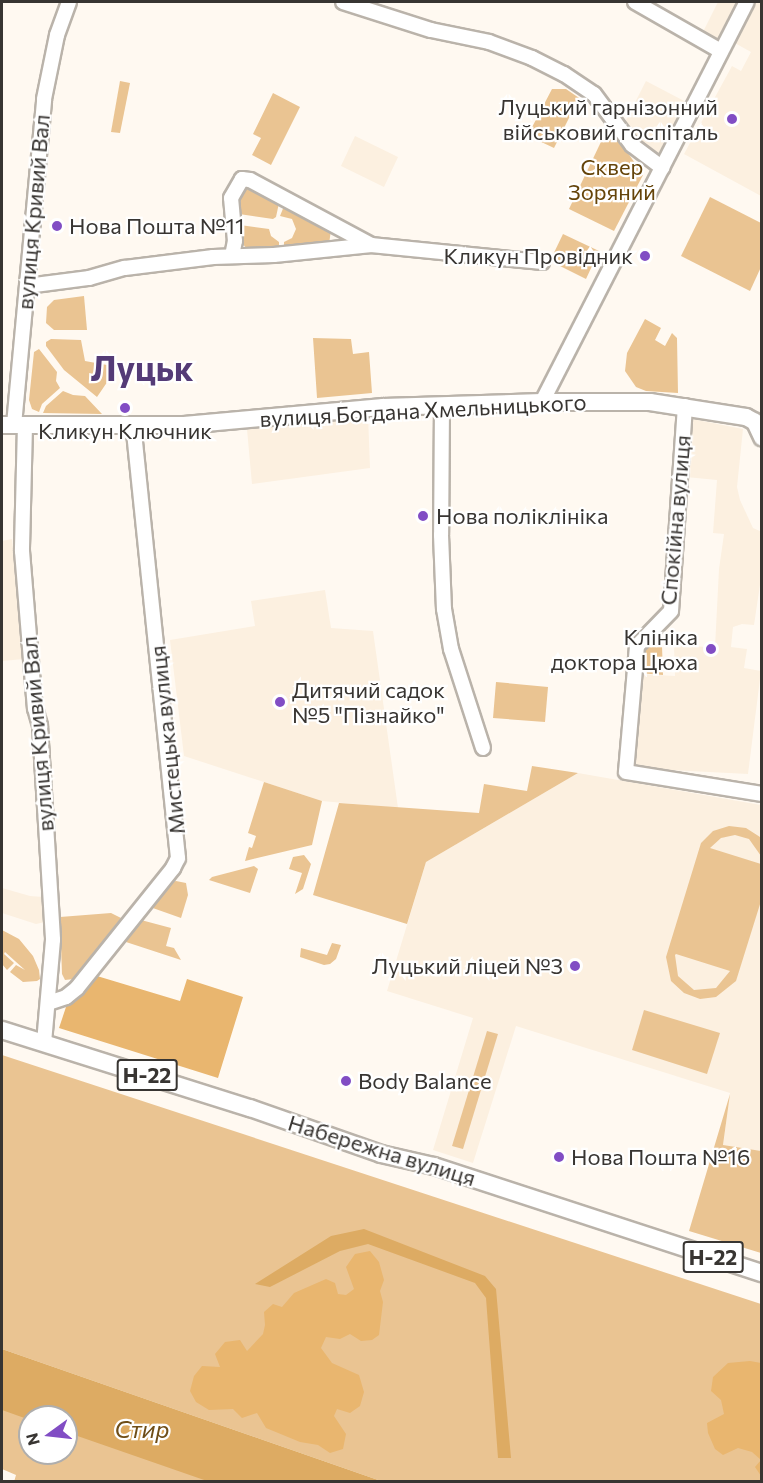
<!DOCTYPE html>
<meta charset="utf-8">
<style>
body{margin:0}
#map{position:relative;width:763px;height:1483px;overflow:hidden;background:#fff9f1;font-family:Commissioner,sans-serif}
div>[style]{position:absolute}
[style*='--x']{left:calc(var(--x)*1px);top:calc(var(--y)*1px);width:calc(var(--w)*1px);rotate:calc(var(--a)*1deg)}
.built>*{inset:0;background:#fcf0e0}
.green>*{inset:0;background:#eac492}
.forest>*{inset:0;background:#e9b66f}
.water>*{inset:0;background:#ddab63}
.roads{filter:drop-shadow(2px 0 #bab3aa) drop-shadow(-2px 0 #bab3aa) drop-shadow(0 2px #bab3aa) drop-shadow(0 -2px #bab3aa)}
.minor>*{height:14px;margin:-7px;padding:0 7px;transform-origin:7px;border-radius:7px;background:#fff}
.major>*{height:16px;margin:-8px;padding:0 8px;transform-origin:8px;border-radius:8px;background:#fff}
.dots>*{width:16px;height:16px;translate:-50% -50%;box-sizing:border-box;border:3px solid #fff;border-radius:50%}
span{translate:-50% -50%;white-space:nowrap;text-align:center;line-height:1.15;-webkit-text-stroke:4.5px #fff;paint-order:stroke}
.shield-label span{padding:2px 4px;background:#fff;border:2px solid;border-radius:4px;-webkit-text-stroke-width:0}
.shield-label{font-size:21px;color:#383532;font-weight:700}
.poi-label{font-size:22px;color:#383532}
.right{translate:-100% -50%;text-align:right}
.left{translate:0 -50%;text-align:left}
.park-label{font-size:22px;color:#65440a}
.street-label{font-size:22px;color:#383532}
.water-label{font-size:24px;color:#6f4e18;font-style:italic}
.town-label{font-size:34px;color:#543b77;font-weight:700}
.frame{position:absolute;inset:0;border:3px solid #383532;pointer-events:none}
.north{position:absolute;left:18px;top:1405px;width:60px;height:60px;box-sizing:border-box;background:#fff;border:2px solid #afaead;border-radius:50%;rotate:255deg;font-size:16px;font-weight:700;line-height:24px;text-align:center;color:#383532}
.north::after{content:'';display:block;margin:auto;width:21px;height:27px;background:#814dc4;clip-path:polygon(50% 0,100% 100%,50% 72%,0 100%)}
</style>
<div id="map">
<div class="built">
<i style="clip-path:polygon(718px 2px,740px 2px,718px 45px,701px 36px)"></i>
<i style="clip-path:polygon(753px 2px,761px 2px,761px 196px,684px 154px,732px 66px,741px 71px,751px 52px,733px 42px)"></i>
<i style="clip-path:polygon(646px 81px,688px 103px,659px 156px,635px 143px,623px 126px)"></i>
<i style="clip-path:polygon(355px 136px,398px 157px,384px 187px,341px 166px)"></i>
<i style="clip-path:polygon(368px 416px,370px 468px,252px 484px,247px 429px)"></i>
<i style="clip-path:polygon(692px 419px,743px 429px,737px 487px,740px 500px,753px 528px,762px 532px,761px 578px,754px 625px,742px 624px,733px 627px,731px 647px,747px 649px,744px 668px,761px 671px,748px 774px,631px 768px,639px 674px,675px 676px,674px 646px,715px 647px,719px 569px,724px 534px,713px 533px,717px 480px,686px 477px)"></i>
<i style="clip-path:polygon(12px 539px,24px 659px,2px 661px,2px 541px)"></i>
<i style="clip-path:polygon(325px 590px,331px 628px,373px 631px,398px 808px,322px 801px,184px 756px,170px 640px,255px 626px,251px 601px)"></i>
<i style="clip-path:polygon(578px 773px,761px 805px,761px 1151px,723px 1146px,730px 1093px,516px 1026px,473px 1163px,433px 1150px,473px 1018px,387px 991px,426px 862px)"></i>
<i style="clip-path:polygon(2px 888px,30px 896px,43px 897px,45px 922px,36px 924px,2px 913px)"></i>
</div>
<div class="green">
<i style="clip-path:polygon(120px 81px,130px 83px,120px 133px,111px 132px)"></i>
<i style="clip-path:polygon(552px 89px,566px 89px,585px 102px,584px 105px,576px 104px,554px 148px,535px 139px,529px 133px)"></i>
<i style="clip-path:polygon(273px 93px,300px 107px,271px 165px,252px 155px,261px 138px,253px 134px)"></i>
<i style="clip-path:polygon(609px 125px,643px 175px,614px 231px,569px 209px)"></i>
<i style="clip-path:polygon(248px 188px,279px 203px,276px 217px,273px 219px,239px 214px,238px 197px,244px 189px)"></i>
<i style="clip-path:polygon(710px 197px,761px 223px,761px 267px,750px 291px,681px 256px)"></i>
<i style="clip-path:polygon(284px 206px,331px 230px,329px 244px,284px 248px,284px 242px,292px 238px,296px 229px,292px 219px,280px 216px)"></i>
<i style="clip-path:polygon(240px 225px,269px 229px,271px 236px,279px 242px,279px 248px,248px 250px,241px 242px)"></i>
<i style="clip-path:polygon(563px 234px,599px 251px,586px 279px,550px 261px)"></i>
<i style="clip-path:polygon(84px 296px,87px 330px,54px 330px,46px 323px,47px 307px,54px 300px)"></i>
<i style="clip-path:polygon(645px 319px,661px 328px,655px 340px,665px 346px,672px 333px,677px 338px,678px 393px,646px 391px,636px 387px,625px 371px,627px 353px)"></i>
<i style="clip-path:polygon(313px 338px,351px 339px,353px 354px,369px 352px,372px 393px,317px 398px)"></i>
<i style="clip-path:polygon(51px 339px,81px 340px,85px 361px,107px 365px,110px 378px,97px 397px,64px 370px,46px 346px,46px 342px)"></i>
<i style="clip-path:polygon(39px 349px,57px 372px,56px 381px,60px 388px,42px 404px,39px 412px,32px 409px,29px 400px,34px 352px)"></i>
<i style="clip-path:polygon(63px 391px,73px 395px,85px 396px,102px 414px,43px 413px,46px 406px)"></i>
<i style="clip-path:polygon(646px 645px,662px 646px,663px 675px,639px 673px,640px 652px)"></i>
<i style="clip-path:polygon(496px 682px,548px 687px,545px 722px,493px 718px)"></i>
<i style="clip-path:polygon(532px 766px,578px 773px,426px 862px,407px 924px,313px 895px,339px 803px,479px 813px,484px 784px,527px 791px)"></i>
<i style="clip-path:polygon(264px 782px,322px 801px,312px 845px,245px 861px,249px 847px,252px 848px,256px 836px,248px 833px)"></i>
<i style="clip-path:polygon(evenodd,729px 826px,746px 828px,760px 837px,761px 856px,749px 839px,735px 835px,721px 838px,710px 848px,761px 864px,761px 901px,736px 981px,716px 997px,700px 999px,684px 993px,671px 981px,666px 957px,701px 843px,713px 831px,729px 826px,675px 955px,676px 954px,730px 971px,716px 988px,694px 990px,678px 976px,675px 955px)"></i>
<i style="clip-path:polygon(304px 855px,311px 864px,303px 889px,295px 894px,302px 873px,289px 869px,293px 857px)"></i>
<i style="clip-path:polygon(254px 866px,258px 869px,250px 893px,209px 880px,212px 877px)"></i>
<i style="clip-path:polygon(176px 881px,186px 883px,188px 895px,181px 918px,150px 907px,168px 883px)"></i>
<i style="clip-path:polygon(111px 913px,121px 918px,74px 979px,65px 980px,62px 974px,60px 917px)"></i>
<i style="clip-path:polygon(141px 920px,171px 928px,166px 946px,174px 948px,181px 960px,126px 942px,125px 938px)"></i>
<i style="clip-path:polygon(2px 930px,19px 939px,33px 956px,39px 970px,40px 979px,37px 981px,23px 982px,10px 972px,16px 965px,25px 970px,5px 952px,4px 954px,14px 963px,7px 970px,2px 964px)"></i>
<i style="clip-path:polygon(332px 943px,341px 945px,336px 959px,330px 964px,324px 965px,300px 957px,301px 948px,327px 955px)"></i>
<i style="clip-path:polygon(644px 1010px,720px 1033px,707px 1074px,632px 1050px)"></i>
<i style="clip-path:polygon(487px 1031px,498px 1034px,463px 1149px,452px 1146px)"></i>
<i style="clip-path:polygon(2px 1055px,761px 1304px,761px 1481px,381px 1481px,2px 1349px)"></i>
<i style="clip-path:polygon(730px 1094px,723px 1145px,761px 1151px,761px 1253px,689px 1231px)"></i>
<i style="clip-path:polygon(evenodd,2px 1389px,271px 1481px,14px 1482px,16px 1475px,2px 1469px,2px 1389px,30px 1417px,66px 1417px,66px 1453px,30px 1453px,30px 1417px)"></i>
</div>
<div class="forest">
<i style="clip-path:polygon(97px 976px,180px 1001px,187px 979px,243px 997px,218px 1078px,59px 1028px,68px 1001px)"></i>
<i style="clip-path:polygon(370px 1251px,379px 1262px,384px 1280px,380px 1291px,383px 1302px,379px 1335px,372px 1340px,361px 1341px,350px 1334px,340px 1339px,326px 1337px,321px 1348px,332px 1363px,359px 1375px,364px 1392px,360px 1406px,350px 1413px,337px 1409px,334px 1416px,346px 1434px,343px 1449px,330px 1453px,318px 1445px,300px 1442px,266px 1428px,257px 1413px,242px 1418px,233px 1409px,209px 1410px,196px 1402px,190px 1391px,194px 1376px,202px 1366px,220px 1367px,215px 1354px,225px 1342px,240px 1340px,247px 1351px,263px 1334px,265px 1325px,264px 1312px,273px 1304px,282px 1307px,294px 1293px,326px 1279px,335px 1283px,338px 1294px,346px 1295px,354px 1289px,346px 1267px,355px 1254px)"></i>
<i style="clip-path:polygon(750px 1361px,761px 1363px,761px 1476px,755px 1467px,761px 1460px,752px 1452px,738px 1448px,723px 1455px,715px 1449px,708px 1433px,707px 1423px,724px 1414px,721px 1400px,711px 1391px,713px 1377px,728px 1363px)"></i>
</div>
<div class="water">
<i style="clip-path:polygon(364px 1229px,485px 1276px,496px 1289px,511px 1458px,498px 1458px,486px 1298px,475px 1283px,368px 1244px,340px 1251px,270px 1287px,255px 1284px,331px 1236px)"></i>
<i style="clip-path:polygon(2px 1349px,381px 1481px,207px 1481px,66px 1432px,66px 1417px,30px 1417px,30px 1420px,2px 1410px)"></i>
</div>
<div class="roads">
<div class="minor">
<i style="--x:343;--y:2;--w:92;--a:17.7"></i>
<i style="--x:431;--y:30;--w:59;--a:11.7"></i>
<i style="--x:489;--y:42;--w:46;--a:20.4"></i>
<i style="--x:532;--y:58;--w:36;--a:27"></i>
<i style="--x:564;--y:74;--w:36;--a:34"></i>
<i style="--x:594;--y:94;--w:64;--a:53.3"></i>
<i style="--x:632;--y:145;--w:38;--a:37"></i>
<i style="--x:635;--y:2;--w:99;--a:29.7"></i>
<i style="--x:232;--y:256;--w:15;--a:-79"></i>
<i style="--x:235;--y:241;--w:43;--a:-95.3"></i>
<i style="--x:231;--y:198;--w:22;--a:-60"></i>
<i style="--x:242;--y:179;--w:8;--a:7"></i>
<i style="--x:250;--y:180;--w:137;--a:28.2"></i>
<i style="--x:27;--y:286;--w:63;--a:-7.4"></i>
<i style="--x:89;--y:278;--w:37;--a:-16"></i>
<i style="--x:125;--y:268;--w:89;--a:-7.1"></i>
<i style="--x:213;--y:257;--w:61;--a:-1.9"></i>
<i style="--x:274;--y:255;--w:98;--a:-5.9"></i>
<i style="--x:371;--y:245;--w:172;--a:5.7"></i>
<i style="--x:542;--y:402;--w:449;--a:-62.9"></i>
<i style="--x:442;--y:405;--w:130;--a:90.4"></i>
<i style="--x:441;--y:535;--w:74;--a:87.7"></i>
<i style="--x:444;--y:609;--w:41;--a:80.1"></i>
<i style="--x:451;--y:649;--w:104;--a:72.1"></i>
<i style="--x:685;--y:406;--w:205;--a:93.9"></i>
<i style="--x:671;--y:611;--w:49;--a:134.2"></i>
<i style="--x:637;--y:646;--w:126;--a:95"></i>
<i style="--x:626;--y:772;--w:138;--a:9.2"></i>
<i style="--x:14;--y:425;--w:327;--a:-84.7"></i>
<i style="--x:44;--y:99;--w:65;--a:-78.5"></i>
<i style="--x:57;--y:35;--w:35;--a:-70"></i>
<i style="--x:25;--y:425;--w:126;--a:91.4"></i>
<i style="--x:22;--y:551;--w:158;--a:85.3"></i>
<i style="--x:35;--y:708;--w:19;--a:74"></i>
<i style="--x:40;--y:726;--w:214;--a:86.5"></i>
<i style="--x:53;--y:940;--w:103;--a:95"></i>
<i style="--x:48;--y:1003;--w:19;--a:-18"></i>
<i style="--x:66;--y:997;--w:14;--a:-39"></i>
<i style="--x:77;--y:988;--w:154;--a:-51.3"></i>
<i style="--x:173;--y:868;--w:11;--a:-63"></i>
<i style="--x:178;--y:858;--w:434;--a:-95.9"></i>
</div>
<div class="major">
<i style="--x:2;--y:425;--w:182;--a:0"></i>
<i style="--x:184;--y:425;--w:200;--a:-5.2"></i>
<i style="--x:383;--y:407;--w:159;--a:-1.8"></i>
<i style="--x:542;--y:402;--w:108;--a:0"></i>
<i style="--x:650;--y:402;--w:97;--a:8.9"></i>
<i style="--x:746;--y:417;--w:10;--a:29"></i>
<i style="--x:755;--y:422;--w:17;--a:65"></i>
<i style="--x:2;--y:1030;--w:260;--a:17.5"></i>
<i style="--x:250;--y:1108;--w:139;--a:19.3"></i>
<i style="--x:381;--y:1154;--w:54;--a:12.8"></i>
<i style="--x:434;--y:1166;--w:345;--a:18.1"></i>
</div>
</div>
<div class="dots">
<i style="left:732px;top:119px;background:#814dc4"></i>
<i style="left:57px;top:226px;background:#814dc4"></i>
<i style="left:645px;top:256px;background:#814dc4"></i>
<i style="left:125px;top:408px;background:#814dc4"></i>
<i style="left:423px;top:516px;background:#814dc4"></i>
<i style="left:711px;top:649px;background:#814dc4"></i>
<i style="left:280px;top:702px;background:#814dc4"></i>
<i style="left:575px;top:966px;background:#814dc4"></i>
<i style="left:346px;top:1081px;background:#814dc4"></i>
<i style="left:559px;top:1157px;background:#814dc4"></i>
</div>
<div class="shield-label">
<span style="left:147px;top:1075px">Н-22</span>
<span style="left:713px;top:1257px">Н-22</span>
</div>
<div class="poi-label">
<span class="right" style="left:718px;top:119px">Луцький гарнізонний<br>військовий госпіталь</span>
<span class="left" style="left:69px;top:226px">Нова Пошта №11</span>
<span class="right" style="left:633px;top:256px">Кликун Провідник</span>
<span style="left:125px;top:431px">Кликун Ключник</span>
<span class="left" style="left:436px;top:516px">Нова поліклініка</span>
<span class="right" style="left:698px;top:649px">Клініка<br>доктора Цюха</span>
<span class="left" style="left:292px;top:702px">Дитячий садок<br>№5 "Пізнайко"</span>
<span class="right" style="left:563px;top:966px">Луцький ліцей №3</span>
<span class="left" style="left:358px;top:1081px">Body Balance</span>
<span class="left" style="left:571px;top:1157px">Нова Пошта №16</span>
</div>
<div class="park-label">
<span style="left:612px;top:179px">Сквер<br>Зоряний</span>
</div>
<div class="street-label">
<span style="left:33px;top:212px;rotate:-85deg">вулиця Кривий Вал</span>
<span style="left:423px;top:410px;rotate:-3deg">вулиця Богдана Хмельницького</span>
<span style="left:675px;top:520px;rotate:-85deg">Спокійна вулиця</span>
<span style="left:37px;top:734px;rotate:-95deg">вулиця Кривий Вал</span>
<span style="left:167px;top:740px;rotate:-96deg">Мистецька вулиця</span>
<span style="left:382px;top:1150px;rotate:17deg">Набережна вулиця</span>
</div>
<div class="water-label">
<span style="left:142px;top:1429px">Стир</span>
</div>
<div class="town-label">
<span style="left:142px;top:368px">Луцьк</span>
</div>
<div class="frame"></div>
<div class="north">N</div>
</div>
